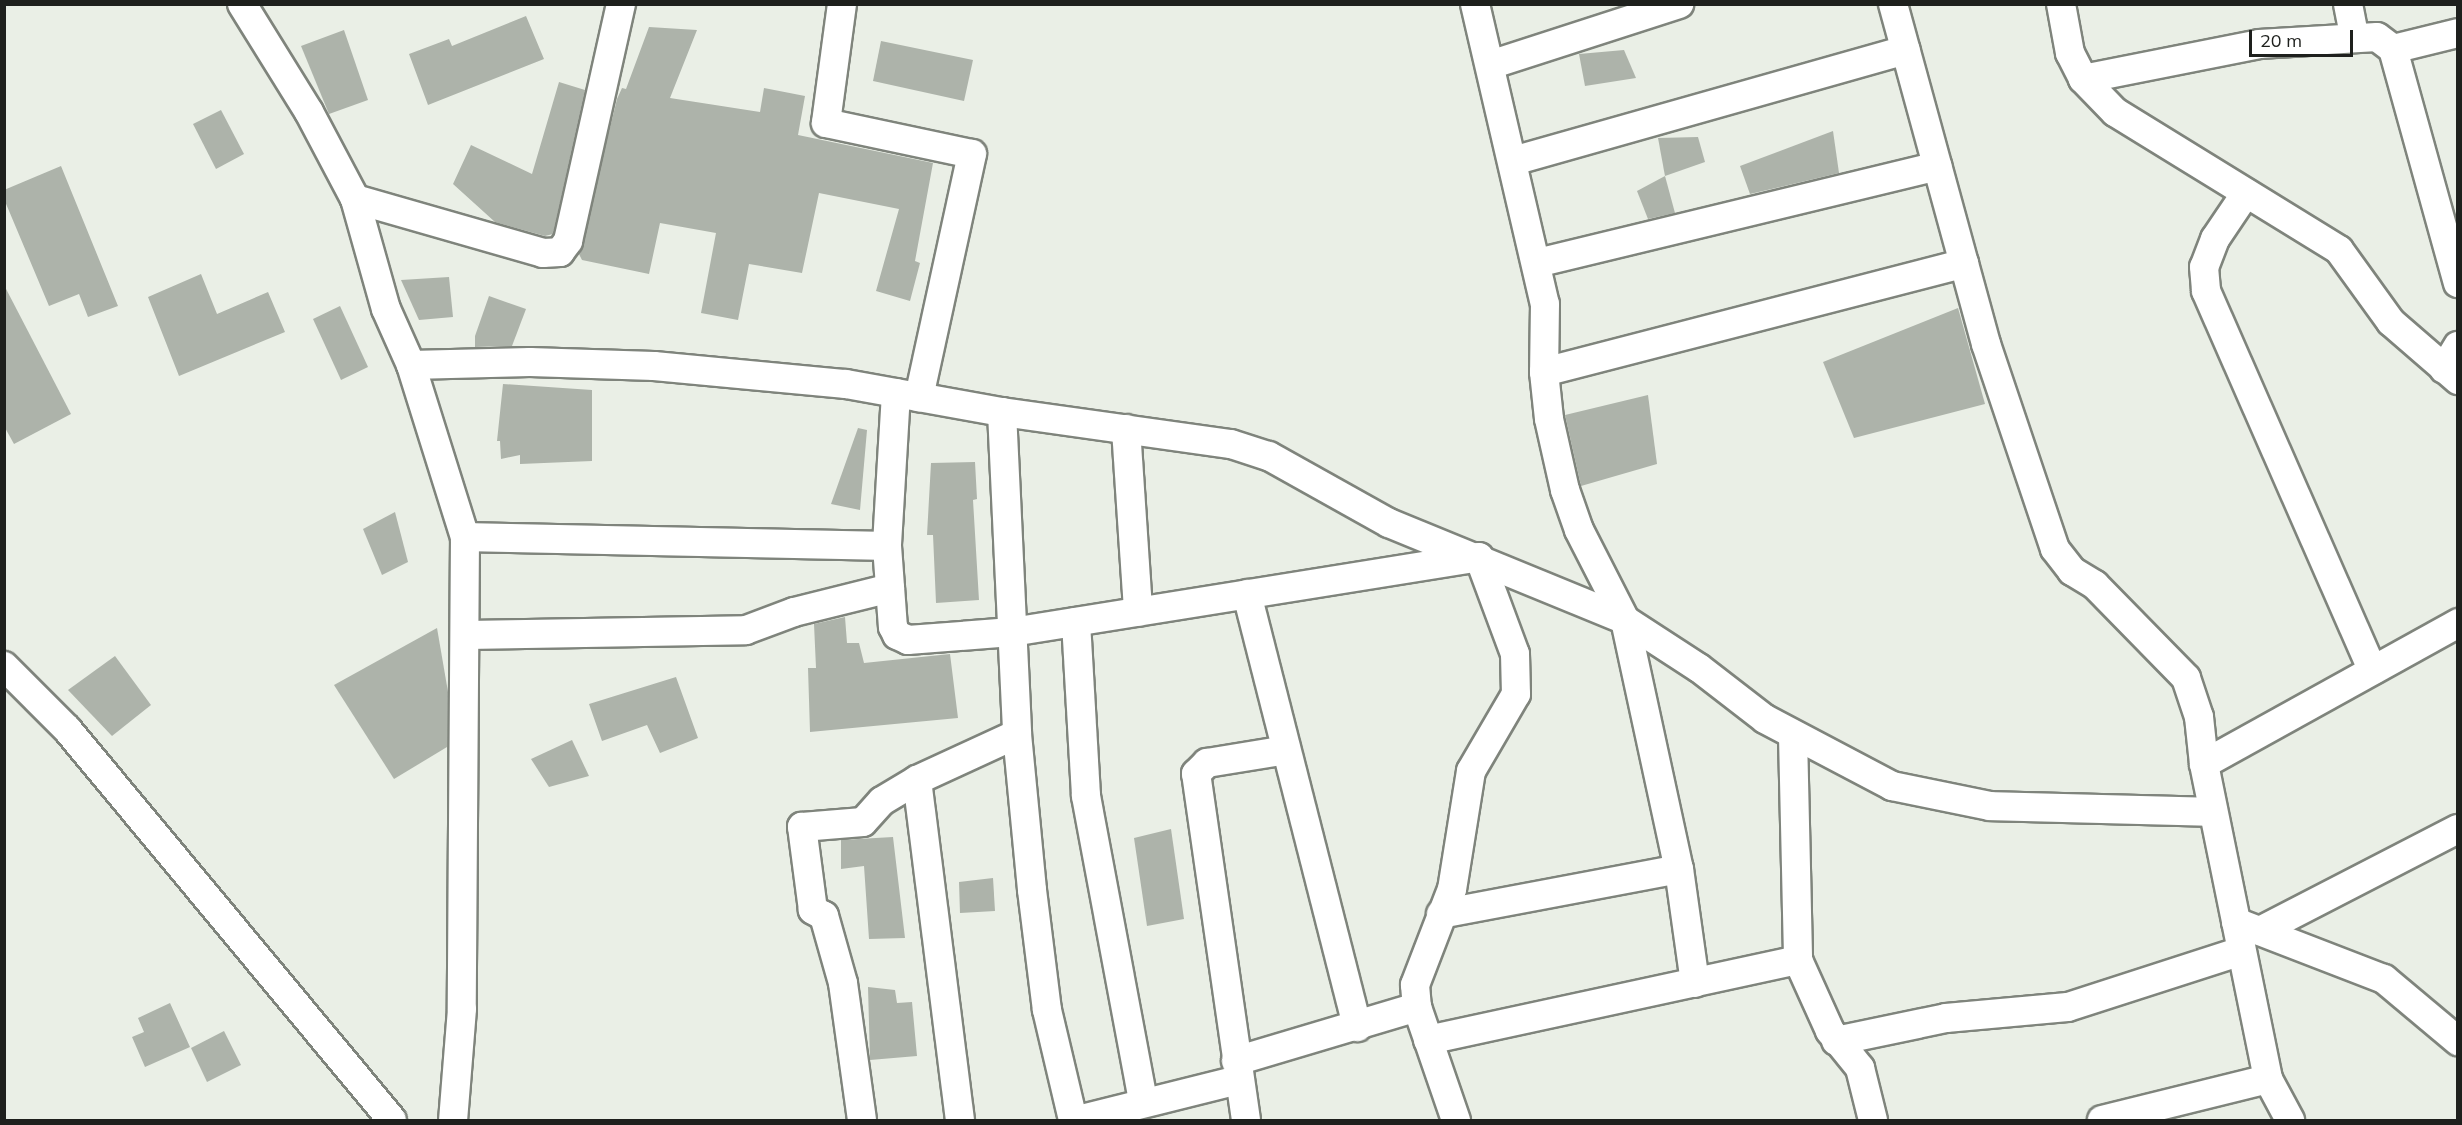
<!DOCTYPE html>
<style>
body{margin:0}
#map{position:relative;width:2462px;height:1125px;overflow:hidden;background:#eaefe6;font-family:Mulish,sans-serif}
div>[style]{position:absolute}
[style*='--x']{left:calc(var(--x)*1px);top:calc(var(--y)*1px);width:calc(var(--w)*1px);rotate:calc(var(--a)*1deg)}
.building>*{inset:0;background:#adb3aa}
.roads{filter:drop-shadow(2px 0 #7f847c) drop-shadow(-2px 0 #7f847c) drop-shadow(0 2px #7f847c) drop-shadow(0 -2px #7f847c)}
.street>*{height:28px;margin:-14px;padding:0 14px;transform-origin:14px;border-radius:14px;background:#fff}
span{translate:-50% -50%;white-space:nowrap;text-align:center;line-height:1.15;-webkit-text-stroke:6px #fff;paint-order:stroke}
.frame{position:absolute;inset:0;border:6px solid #1e201d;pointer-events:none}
.scale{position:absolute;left:2249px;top:30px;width:104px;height:27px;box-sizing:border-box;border:3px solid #1e201d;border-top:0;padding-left:8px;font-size:18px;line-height:21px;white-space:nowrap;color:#1e201d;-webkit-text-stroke:4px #fff;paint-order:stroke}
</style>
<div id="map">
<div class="building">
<i style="clip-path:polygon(526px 16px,544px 59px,428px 105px,409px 54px,449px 39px,452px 46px)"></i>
<i style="clip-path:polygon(649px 27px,697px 30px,670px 98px,760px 112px,764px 88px,805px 96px,798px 135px,933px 163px,915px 261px,920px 263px,910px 301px,876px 291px,899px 209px,819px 193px,802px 273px,749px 264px,738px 320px,701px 313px,716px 233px,660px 223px,649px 274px,582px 260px,579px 254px,617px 99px,622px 88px,626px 89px)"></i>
<i style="clip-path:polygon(344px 30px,368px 100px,329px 114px,301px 46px)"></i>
<i style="clip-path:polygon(881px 41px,973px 60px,964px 101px,873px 81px)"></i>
<i style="clip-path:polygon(1624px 50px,1636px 78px,1585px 86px,1579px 54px)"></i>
<i style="clip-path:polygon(559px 82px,585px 90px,553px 234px,545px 236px,495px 222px,453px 184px,471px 145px,532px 174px)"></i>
<i style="clip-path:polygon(221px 110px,244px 154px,216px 169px,193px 124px)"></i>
<i style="clip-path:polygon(1833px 131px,1839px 173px,1750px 194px,1740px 166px)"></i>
<i style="clip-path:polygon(1698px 137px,1705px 162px,1665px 176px,1658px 138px)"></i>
<i style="clip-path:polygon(61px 166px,118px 306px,88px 317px,79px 294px,49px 306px,4px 199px,4px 190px)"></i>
<i style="clip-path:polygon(1665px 176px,1675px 213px,1648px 219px,1637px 191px)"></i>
<i style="clip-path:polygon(201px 274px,217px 314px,268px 292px,285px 332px,179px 376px,148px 297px)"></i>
<i style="clip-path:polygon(449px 277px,453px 317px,419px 320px,401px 280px)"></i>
<i style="clip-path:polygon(4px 285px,71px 414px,14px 444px,4px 426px)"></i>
<i style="clip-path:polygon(489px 296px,526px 309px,512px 346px,475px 347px,475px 336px)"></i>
<i style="clip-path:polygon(340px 306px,368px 367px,341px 380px,313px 319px)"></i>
<i style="clip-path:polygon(1958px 308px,1985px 404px,1854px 438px,1823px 362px)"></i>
<i style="clip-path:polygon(503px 384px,592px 390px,592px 461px,520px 464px,520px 455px,501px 459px,500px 441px,497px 441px)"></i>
<i style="clip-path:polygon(1648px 395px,1657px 464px,1581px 486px,1565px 415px)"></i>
<i style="clip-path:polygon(858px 428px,867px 430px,860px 510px,831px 504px)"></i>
<i style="clip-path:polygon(975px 462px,977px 499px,973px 500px,979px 600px,936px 603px,933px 535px,927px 535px,931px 463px)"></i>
<i style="clip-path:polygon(395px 512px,408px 562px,382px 575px,363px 529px)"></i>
<i style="clip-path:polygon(845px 617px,847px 643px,859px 643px,864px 663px,950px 654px,958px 718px,810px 732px,808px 668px,816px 668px,814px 624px)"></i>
<i style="clip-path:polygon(437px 628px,448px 692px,447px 747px,394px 779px,334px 685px)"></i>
<i style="clip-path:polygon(115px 656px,151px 705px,112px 736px,68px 690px)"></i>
<i style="clip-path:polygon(676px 677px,698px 738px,660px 753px,647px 725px,602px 741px,589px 704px)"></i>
<i style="clip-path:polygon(572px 740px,589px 776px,549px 787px,531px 759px)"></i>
<i style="clip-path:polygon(1171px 829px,1184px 919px,1147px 926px,1134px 838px)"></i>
<i style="clip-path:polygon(893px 837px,905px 938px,869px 939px,864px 866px,841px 869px,841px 840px)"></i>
<i style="clip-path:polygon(993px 878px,995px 911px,960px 913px,959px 882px)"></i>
<i style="clip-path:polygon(868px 987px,895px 990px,897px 1003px,912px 1002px,917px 1056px,870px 1060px)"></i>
<i style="clip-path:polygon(170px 1003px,190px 1047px,145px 1067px,132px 1037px,144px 1032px,138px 1018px)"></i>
<i style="clip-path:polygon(224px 1031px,241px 1065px,207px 1082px,191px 1048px)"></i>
</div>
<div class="roads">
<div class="street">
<i style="--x:242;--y:4;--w:127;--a:58.2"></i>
<i style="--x:309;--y:112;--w:98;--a:62.1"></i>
<i style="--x:355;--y:199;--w:114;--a:74.3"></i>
<i style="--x:386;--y:309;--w:61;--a:65.9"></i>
<i style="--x:411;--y:365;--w:180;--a:72.6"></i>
<i style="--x:465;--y:537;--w:472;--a:90.4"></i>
<i style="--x:462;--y:1009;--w:111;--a:94.6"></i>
<i style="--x:842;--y:4;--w:120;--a:97.7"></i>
<i style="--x:826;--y:123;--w:149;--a:12"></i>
<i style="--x:972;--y:154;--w:249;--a:102.3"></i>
<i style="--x:1475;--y:4;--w:308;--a:76.9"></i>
<i style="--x:1545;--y:304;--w:68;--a:90.8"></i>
<i style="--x:1544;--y:372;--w:47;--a:83.9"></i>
<i style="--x:1549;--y:419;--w:73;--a:77.3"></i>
<i style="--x:1565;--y:490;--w:42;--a:70.7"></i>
<i style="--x:1579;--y:530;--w:101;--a:62.9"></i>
<i style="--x:1625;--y:620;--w:255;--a:77.8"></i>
<i style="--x:1679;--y:869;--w:115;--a:82"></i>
<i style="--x:1893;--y:4;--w:352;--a:74.7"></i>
<i style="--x:1986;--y:344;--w:216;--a:71.4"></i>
<i style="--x:2055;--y:549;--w:28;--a:52"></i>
<i style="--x:2072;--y:571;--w:27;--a:31"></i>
<i style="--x:2095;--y:585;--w:130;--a:45.6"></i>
<i style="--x:2186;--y:678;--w:41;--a:71.6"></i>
<i style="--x:2199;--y:717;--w:47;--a:83.9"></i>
<i style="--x:2204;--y:764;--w:321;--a:78.5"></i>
<i style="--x:2268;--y:1079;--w:47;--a:61.8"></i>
<i style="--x:2061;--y:4;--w:50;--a:79.6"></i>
<i style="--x:2070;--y:53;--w:29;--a:63"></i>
<i style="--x:2083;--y:79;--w:46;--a:45.9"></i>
<i style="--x:2115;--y:112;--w:263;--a:31.6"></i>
<i style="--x:2339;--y:250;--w:89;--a:54.2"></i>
<i style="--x:2391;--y:322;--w:89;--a:40.9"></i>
<i style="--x:2348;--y:4;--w:33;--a:79"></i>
<i style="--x:2393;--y:49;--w:67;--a:-13.8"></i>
<i style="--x:1490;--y:65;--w:199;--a:-17.9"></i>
<i style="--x:2083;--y:79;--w:179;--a:-11.2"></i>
<i style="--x:2259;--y:44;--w:118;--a:-3.4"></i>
<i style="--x:2377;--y:37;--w:20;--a:37"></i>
<i style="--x:2393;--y:49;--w:243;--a:74.5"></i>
<i style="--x:1513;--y:161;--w:408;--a:-15.8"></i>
<i style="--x:2246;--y:193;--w:55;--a:124"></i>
<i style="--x:2215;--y:239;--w:30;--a:111"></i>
<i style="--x:2204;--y:267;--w:24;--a:85"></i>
<i style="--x:2206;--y:291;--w:414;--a:66.3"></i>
<i style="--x:355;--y:199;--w:196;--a:16"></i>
<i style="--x:543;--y:253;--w:17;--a:-3"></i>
<i style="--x:560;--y:252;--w:14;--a:-54"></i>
<i style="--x:568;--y:241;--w:243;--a:-77.4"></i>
<i style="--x:1537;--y:263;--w:412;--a:-13.6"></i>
<i style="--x:411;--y:365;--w:119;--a:-1.4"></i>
<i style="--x:530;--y:362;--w:124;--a:1.8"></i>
<i style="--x:654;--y:366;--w:193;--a:5.4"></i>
<i style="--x:846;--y:384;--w:158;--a:10.2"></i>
<i style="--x:1002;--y:412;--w:231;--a:8"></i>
<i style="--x:1231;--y:444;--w:40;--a:18"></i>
<i style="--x:1269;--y:456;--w:137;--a:29.2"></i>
<i style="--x:1389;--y:523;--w:255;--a:22.3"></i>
<i style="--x:1625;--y:620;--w:88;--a:33"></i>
<i style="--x:1699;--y:668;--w:83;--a:37.7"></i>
<i style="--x:1765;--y:719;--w:144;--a:27.8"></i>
<i style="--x:1892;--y:786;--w:100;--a:11.5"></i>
<i style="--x:1990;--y:806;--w:223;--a:1.5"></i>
<i style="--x:2444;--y:369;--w:27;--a:-59"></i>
<i style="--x:1544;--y:372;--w:434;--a:-14.5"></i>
<i style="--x:896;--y:393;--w:153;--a:93.4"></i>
<i style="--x:887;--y:546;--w:81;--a:85.8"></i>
<i style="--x:893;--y:627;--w:9;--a:63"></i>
<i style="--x:897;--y:635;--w:12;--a:24"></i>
<i style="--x:908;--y:640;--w:104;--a:-4.4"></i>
<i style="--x:1012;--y:632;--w:473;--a:-9.1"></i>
<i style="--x:1479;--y:557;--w:103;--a:69.6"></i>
<i style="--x:1515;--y:654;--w:40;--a:88.6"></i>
<i style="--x:1516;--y:694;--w:89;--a:120.3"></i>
<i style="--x:1471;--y:771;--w:120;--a:99.1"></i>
<i style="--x:1452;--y:889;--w:103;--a:111.1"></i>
<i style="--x:1415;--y:985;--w:22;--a:85"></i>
<i style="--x:1417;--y:1007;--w:120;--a:71"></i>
<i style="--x:1002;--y:412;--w:322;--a:87.3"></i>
<i style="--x:1017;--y:734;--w:157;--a:84.5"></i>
<i style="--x:1032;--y:890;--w:121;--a:82.9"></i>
<i style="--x:1047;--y:1010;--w:113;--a:76.7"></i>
<i style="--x:1126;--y:429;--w:183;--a:86.2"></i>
<i style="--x:465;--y:537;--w:422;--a:1.2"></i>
<i style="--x:1247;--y:594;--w:447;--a:75.7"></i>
<i style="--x:1076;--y:622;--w:174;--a:86.7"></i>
<i style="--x:1086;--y:796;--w:311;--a:79.4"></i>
<i style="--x:467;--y:635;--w:279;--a:-1"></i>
<i style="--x:746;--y:630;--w:51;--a:-20.6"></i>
<i style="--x:794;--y:612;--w:99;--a:-14"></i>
<i style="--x:4;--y:666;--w:89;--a:45"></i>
<i style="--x:67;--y:729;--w:508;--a:50.27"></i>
<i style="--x:1793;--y:736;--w:224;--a:88.7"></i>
<i style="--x:1798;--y:960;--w:78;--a:65.7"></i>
<i style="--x:1830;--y:1031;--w:48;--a:51"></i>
<i style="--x:1860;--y:1068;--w:54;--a:76"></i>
<i style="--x:2204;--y:764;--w:291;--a:-29"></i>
<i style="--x:917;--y:780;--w:343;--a:82.8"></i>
<i style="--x:1441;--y:914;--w:242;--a:-10.7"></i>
<i style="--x:2236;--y:922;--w:159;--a:21.1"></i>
<i style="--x:2384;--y:979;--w:97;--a:40"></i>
<i style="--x:2260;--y:931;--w:223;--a:-27.3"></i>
<i style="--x:1428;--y:1040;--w:379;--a:-12.2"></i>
<i style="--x:1836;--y:1041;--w:112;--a:-11.8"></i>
<i style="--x:1946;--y:1018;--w:122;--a:-5.2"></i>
<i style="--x:2068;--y:1007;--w:182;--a:-17.9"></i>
<i style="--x:1236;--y:1061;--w:189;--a:-16.6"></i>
<i style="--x:862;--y:1120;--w:138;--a:-97.9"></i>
<i style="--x:843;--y:983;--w:70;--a:-105.8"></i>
<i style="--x:824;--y:916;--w:13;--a:-151"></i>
<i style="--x:813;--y:910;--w:84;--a:-97.5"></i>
<i style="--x:802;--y:827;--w:61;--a:-4.7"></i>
<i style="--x:863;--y:822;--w:28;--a:-48"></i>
<i style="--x:882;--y:801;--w:41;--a:-31"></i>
<i style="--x:917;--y:780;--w:110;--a:-24.7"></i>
<i style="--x:1078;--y:1120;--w:166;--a:-14"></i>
<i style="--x:1246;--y:1120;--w:350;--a:-98.2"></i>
<i style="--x:1196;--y:774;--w:16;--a:-45"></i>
<i style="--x:1207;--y:763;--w:80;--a:-9.3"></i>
<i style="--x:2102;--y:1120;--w:171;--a:-13.9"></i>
</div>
</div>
<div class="frame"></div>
<div class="scale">20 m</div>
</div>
